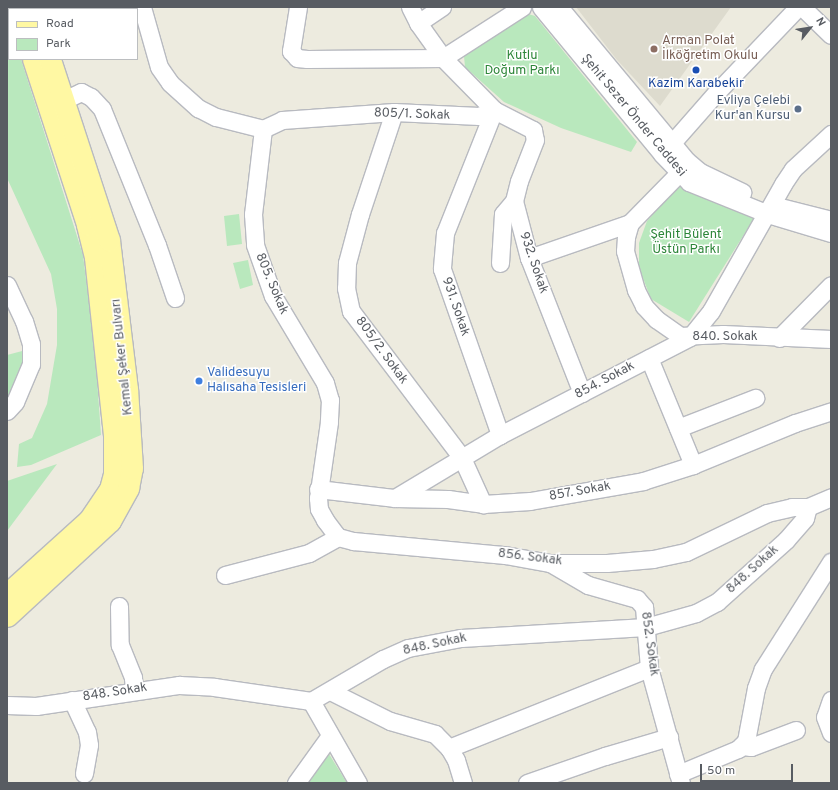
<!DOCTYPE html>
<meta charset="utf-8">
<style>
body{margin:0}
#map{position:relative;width:838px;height:790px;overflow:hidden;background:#edebdf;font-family:Overpass,sans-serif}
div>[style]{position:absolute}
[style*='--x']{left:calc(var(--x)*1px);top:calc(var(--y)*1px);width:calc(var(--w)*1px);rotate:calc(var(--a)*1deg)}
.education>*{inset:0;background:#dddbce}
.green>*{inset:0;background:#b9e8bd}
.roads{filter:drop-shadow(1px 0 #b8bac0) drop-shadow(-1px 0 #b8bac0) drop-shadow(0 1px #b8bac0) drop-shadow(0 -1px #b8bac0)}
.minor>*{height:17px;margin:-8.5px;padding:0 8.5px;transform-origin:8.5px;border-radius:8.5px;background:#fff}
.major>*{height:21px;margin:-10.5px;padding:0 10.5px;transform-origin:10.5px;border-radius:10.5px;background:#fff8a3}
.dots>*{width:11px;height:11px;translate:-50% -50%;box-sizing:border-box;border:2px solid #fff;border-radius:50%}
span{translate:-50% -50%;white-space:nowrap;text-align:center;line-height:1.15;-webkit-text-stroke:3px #fff;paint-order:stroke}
.education-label{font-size:13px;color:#785e54}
.left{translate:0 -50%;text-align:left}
.park-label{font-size:13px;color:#2d8639}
.transit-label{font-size:13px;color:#164399}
.service-label{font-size:13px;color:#4e5e75}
.right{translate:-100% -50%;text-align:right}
.street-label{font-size:13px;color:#585c62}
.shop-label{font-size:13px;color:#366cbe}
.frame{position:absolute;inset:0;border:8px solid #585c62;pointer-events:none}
.legend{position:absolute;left:8px;top:8px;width:130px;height:52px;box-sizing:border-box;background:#fff;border:1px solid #bcbec0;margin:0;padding:5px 7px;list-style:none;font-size:12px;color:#585c62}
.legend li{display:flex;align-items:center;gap:8px;height:20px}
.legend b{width:20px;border:1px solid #bcbec0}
.north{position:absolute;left:790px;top:8px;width:40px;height:40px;-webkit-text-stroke:3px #fff;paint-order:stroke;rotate:60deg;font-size:11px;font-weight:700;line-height:16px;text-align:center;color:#585c62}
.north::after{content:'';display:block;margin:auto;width:14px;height:18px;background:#585c62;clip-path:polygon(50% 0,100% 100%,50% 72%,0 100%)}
.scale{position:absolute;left:700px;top:764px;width:93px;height:18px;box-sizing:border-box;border:2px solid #585c62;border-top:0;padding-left:5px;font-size:12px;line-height:14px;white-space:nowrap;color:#585c62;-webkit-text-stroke:3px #fff;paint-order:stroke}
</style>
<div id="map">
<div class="education">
<i style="clip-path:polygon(576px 7px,731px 7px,660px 106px,617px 60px)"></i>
</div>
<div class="green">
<i style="clip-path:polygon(525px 13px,535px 16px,637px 142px,631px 152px,561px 128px,504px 102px,465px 67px,464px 56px,468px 51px)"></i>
<i style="clip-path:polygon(7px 14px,9px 59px,21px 59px,83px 255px,95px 350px,101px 435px,31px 465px,17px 467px,19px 444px,32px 438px,47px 404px,57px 345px,57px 309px,51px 274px,7px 178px)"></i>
<i style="clip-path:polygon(681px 184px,755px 217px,689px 322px,651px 299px,639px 268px,639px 243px,647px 221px)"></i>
<i style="clip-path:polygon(239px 214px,242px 244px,227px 246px,224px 216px)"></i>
<i style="clip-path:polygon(248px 260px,253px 285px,240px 289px,233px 263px)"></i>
<i style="clip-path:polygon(26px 350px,26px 362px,7px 406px,7px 355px)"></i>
<i style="clip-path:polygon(57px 464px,7px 531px,7px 481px)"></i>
<i style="clip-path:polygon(329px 754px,347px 783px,306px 783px,326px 755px)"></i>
</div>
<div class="roads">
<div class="minor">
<i style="--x:142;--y:7;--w:62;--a:74.2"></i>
<i style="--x:159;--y:67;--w:19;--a:55"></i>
<i style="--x:170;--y:83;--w:38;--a:42"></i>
<i style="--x:198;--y:108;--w:20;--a:27"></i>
<i style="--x:216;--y:117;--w:49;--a:14.3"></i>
<i style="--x:263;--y:129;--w:86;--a:96.7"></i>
<i style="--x:253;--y:214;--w:31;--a:86"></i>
<i style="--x:255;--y:245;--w:54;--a:70.6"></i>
<i style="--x:273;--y:296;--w:101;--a:59.1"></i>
<i style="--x:325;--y:383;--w:18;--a:74"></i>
<i style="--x:330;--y:400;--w:22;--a:93"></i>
<i style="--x:329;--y:422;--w:77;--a:98.2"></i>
<i style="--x:318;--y:498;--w:11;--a:85"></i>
<i style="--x:319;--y:509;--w:13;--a:61"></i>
<i style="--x:325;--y:520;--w:21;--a:53"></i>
<i style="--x:298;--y:7;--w:45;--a:99"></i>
<i style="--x:291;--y:51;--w:9;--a:49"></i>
<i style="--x:297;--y:58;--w:10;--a:6"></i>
<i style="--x:307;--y:59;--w:136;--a:-0.4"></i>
<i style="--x:443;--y:58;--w:94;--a:-32.8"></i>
<i style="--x:410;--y:7;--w:18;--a:63"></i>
<i style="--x:418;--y:23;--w:43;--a:54.5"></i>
<i style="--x:443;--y:58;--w:74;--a:45.5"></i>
<i style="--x:541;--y:7;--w:190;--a:50.5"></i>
<i style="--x:662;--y:154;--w:39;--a:46"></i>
<i style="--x:689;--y:182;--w:85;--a:22.1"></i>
<i style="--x:768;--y:214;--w:66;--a:16.8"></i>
<i style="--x:559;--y:7;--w:200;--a:50.3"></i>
<i style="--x:687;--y:161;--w:17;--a:40"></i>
<i style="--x:700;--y:172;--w:47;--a:25.5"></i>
<i style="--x:802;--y:7;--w:40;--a:44"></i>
<i style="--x:418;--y:23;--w:29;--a:-34"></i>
<i style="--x:64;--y:100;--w:19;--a:-25"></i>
<i style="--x:81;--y:92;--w:11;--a:27"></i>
<i style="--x:91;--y:97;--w:16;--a:47"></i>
<i style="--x:102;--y:109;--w:147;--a:68"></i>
<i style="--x:157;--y:245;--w:56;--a:71.2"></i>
<i style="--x:494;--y:110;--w:132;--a:111.7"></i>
<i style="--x:445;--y:233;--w:36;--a:95"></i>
<i style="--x:442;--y:269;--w:176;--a:70.7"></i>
<i style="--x:394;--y:112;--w:108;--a:108.4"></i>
<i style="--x:360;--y:214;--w:51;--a:104.9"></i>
<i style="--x:347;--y:263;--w:25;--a:92"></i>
<i style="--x:346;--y:288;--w:24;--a:78"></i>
<i style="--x:351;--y:311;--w:184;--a:52.9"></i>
<i style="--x:462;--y:458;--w:51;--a:65.5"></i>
<i style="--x:263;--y:129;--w:21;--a:-25"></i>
<i style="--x:282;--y:120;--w:112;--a:-4.1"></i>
<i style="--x:394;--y:112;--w:85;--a:2.7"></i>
<i style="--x:479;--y:116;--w:16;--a:-22"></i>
<i style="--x:494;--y:110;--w:44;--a:27.1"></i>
<i style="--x:533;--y:130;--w:10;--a:79"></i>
<i style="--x:535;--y:140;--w:44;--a:111.3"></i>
<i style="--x:519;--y:181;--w:21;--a:104"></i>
<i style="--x:514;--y:201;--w:59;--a:75.3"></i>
<i style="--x:529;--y:258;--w:145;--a:68.6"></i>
<i style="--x:664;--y:152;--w:77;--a:-48.7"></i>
<i style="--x:715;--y:94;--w:120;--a:-46.3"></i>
<i style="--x:679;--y:173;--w:70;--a:134.4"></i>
<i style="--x:630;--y:223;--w:15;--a:106"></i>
<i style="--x:626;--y:237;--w:14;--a:94"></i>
<i style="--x:625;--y:251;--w:41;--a:74.2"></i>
<i style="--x:636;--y:290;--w:18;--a:63"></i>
<i style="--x:644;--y:306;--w:18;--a:47"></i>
<i style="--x:656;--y:319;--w:29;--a:35"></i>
<i style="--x:680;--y:336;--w:43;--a:-2.7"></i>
<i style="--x:723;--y:334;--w:108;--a:2.7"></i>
<i style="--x:780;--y:207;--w:53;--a:14.3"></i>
<i style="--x:529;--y:258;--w:107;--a:-19.1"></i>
<i style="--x:500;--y:263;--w:49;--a:-86.5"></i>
<i style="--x:503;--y:214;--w:17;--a:-50"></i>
<i style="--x:7;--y:285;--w:40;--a:65"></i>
<i style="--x:24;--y:321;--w:24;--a:73"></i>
<i style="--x:31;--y:344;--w:20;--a:90"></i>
<i style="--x:31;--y:364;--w:41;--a:112.8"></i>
<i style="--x:15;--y:402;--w:12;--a:132"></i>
<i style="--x:779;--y:338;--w:74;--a:-45.5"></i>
<i style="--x:649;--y:358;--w:116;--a:67.6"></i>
<i style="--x:678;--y:428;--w:83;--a:-21.3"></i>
<i style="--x:318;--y:489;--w:78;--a:6.7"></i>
<i style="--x:395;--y:498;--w:53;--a:1.1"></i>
<i style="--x:448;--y:499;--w:35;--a:8"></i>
<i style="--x:483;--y:504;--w:47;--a:-3.7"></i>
<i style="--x:530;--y:501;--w:115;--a:-10"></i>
<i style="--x:643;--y:481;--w:52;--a:-17.7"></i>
<i style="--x:693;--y:465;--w:110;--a:-22.4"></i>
<i style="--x:795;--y:423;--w:38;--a:-18"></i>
<i style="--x:395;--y:498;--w:122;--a:-31"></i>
<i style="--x:500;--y:435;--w:214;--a:-27.3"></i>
<i style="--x:690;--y:337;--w:33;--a:-51"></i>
<i style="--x:711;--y:311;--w:146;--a:-60.4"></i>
<i style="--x:783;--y:184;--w:18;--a:-56"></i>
<i style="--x:793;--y:169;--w:52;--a:-42.6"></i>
<i style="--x:550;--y:563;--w:44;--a:30.1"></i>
<i style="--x:588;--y:585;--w:51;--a:15.9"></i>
<i style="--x:637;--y:599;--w:11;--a:49"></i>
<i style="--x:644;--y:607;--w:61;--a:85.3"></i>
<i style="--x:649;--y:668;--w:119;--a:74.5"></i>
<i style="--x:225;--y:575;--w:87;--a:-14.7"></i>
<i style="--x:309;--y:553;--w:33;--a:-29"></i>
<i style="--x:338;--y:537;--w:16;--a:15"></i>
<i style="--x:353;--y:541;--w:153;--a:5.3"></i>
<i style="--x:505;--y:555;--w:46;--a:10.1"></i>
<i style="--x:550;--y:563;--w:57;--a:0"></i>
<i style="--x:607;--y:563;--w:46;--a:-5"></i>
<i style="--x:653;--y:559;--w:34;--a:-12"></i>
<i style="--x:686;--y:552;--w:90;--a:-25.7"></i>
<i style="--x:767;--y:513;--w:26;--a:-13"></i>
<i style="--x:792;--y:507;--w:16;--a:0"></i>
<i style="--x:808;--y:507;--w:25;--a:-23"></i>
<i style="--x:119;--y:606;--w:39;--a:89"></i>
<i style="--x:120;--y:645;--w:35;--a:68"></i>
<i style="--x:133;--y:678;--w:12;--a:85"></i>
<i style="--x:330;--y:691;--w:67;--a:26.6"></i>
<i style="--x:390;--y:721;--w:47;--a:16.1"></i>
<i style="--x:435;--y:734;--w:20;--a:45"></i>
<i style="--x:449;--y:748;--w:14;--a:60"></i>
<i style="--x:456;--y:760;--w:24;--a:73"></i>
<i style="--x:72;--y:700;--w:35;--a:65"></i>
<i style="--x:87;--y:732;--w:13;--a:81"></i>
<i style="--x:89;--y:745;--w:29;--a:100"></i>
<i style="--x:831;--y:700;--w:18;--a:109"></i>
<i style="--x:825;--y:717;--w:17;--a:69"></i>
<i style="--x:311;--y:701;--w:95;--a:60.2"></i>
<i style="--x:7;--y:705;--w:29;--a:2"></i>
<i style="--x:36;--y:706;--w:145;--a:-8.4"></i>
<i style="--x:179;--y:685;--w:35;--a:3"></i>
<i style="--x:214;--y:687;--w:98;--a:8.2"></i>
<i style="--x:311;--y:701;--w:83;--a:-30.3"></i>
<i style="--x:383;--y:659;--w:27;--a:-24"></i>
<i style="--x:408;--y:648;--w:54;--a:-10.7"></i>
<i style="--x:461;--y:638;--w:185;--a:-3.4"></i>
<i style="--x:646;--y:627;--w:52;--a:-15.6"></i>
<i style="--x:696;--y:613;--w:24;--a:-28"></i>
<i style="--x:717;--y:602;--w:93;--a:-41.9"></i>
<i style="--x:786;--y:540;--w:29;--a:-49"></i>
<i style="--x:805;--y:518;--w:11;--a:-75"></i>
<i style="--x:742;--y:746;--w:9;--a:6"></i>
<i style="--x:751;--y:747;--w:48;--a:-20.7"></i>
<i style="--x:449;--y:748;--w:215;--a:-21.8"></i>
<i style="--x:678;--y:774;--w:65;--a:-22.6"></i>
<i style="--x:738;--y:749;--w:11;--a:-45"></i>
<i style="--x:746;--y:741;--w:54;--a:-79.3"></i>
<i style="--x:756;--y:688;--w:20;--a:-70"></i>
<i style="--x:763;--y:669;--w:127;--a:-57.6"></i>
<i style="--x:296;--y:783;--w:57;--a:-54.3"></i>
<i style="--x:527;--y:783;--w:83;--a:-19.1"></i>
<i style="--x:605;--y:756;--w:67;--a:-16.5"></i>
</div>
<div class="major">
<i style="--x:17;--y:7;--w:2;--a:63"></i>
<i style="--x:33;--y:7;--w:2;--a:90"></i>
<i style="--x:7;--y:594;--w:110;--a:-42.1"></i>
<i style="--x:89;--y:520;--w:37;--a:-56"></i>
<i style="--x:110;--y:489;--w:16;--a:-75"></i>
<i style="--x:114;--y:474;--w:39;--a:-90"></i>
<i style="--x:114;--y:435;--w:179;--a:-96.1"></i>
<i style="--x:95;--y:257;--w:34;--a:-104"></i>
<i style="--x:87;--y:224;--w:174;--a:-108.1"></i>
<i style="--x:7;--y:616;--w:140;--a:-42.7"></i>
<i style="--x:110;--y:521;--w:38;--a:-61"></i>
<i style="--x:128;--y:488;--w:20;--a:-79"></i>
<i style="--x:132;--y:468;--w:79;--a:-93.6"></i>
<i style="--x:127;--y:389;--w:150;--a:-96.9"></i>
<i style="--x:109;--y:240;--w:190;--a:-108.1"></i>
</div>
</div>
<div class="dots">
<i style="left:654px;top:49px;background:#8d6e63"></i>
<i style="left:696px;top:70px;background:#1a4fb4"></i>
<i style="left:798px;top:109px;background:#5c6f8a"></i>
<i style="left:199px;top:381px;background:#3f7fe0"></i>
</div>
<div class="education-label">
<span class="left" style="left:662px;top:49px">Arman Polat<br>İlköğretim Okulu</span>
</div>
<div class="park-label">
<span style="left:522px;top:64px">Kutlu<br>Doğum Parkı</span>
<span style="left:686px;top:243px">Şehit Bülent<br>Üstün Parkı</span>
</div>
<div class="transit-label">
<span style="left:696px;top:84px">Kazim Karabekir</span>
</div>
<div class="service-label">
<span class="right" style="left:790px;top:109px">Evliya Çelebi<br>Kur'an Kursu</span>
</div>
<div class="street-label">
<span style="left:412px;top:115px;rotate:2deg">805/1. Sokak</span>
<span style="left:633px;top:116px;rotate:50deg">Şehit Sezer Önder Caddesi</span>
<span style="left:533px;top:263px;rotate:71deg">932. Sokak</span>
<span style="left:271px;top:284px;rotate:67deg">805. Sokak</span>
<span style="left:455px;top:307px;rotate:71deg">931. Sokak</span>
<span style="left:725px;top:337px">840. Sokak</span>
<span style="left:381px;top:351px;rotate:54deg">805/2. Sokak</span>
<span style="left:123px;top:357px;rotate:-96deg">Kemal Şeker Bulvarı</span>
<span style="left:605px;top:381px;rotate:-28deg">854. Sokak</span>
<span style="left:580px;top:492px;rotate:-10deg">857. Sokak</span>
<span style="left:530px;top:558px;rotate:7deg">856. Sokak</span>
<span style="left:753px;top:570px;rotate:-42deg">848. Sokak</span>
<span style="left:649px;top:644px;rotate:82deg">852. Sokak</span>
<span style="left:435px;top:645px;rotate:-12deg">848. Sokak</span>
<span style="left:115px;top:693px;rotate:-9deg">848. Sokak</span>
</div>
<div class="shop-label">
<span class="left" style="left:207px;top:381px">Validesuyu<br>Halısaha Tesisleri</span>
</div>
<div class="frame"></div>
<ul class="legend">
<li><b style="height:5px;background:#fff8a3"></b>Road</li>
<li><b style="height:11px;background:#b9e8bd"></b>Park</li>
</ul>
<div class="north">N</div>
<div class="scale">50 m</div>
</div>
